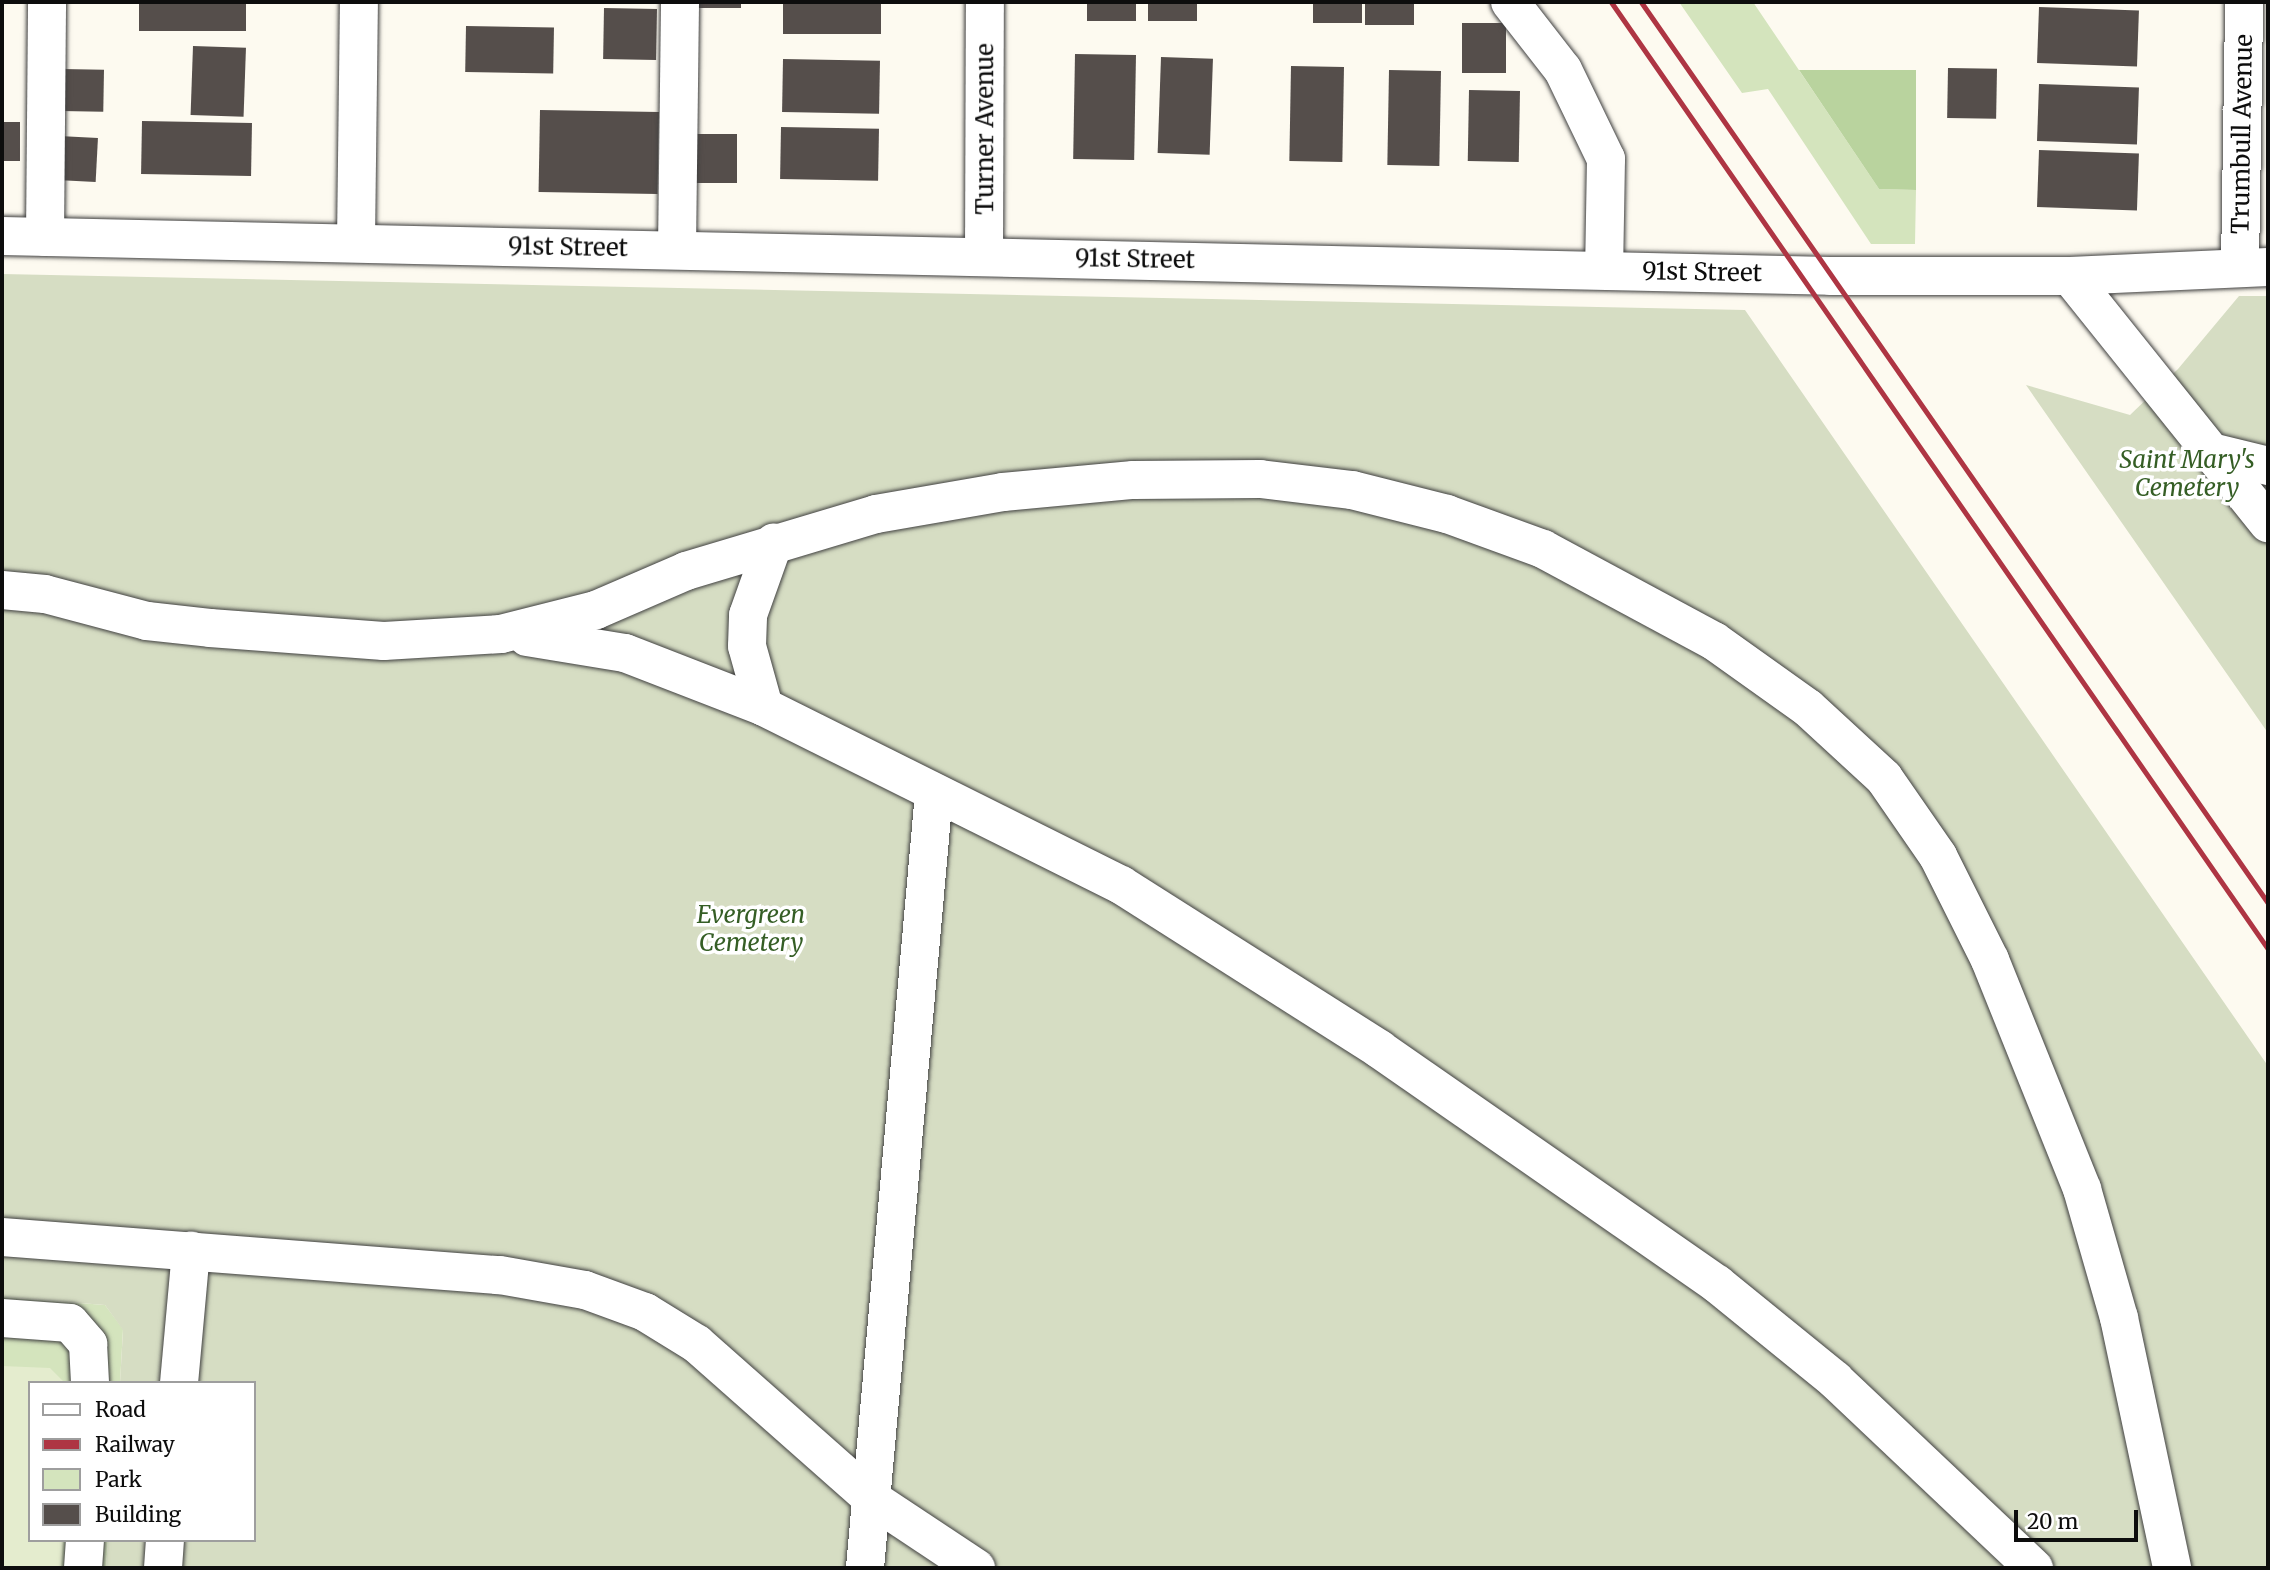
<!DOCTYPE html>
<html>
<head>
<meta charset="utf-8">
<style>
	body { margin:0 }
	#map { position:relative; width:2270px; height:1570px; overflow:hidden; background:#fdfaf0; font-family:Merriweather,serif }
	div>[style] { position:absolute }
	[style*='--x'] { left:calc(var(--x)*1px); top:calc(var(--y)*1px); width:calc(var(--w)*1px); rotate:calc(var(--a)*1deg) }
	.green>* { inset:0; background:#d4e4bd }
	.forest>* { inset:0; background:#b9d39e }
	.cemetery>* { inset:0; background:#d6ddc3 }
	.pitch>* { inset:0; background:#e4ecce }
	.building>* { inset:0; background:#554e4b; transform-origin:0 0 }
	.roads { filter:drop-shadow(0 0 2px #404040) drop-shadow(0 0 2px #404040) }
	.minor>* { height:38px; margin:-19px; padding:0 19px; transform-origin:19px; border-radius:19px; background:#fff }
	.rail>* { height:5px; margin:-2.5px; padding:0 2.5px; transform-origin:2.5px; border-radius:2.5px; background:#ae3543 }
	span { translate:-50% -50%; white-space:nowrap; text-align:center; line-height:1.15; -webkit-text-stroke:7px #fff; paint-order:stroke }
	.street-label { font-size:24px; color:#0d0d0d }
	.park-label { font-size:24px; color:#355e25; font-style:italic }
	.frame { position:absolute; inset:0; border:4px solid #0d0d0d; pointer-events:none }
	.legend { position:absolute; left:28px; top:1381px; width:228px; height:161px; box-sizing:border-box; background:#fff; border:2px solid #9e9e9e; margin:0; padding:9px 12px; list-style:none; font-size:21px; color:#0d0d0d }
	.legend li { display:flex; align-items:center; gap:14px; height:35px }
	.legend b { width:35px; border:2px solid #9e9e9e }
	.scale { position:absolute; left:2014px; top:1510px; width:124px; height:32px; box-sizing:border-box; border:4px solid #0d0d0d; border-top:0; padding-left:9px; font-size:21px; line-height:24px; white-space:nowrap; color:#0d0d0d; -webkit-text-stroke:5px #fff; paint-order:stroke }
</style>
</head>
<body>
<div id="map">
	<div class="green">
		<div style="clip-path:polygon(1679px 2px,1753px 2px,1879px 189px,1916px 190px,1915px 244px,1871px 244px,1768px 89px,1742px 93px)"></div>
		<div style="clip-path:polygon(2px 1297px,105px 1305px,123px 1329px,120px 1383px,30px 1383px,30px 1540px,108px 1540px,106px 1568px,2px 1568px)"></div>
	</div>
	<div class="forest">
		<div style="clip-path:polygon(1799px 70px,1916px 70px,1916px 190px,1879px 189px)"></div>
	</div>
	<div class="cemetery">
		<div style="clip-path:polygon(2px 274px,1745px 310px,2268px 1066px,2268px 1568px,106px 1568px,108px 1540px,254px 1540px,254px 1383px,120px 1383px,123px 1330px,105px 1305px,2px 1297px)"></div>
		<div style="clip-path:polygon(2239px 296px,2268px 296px,2268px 733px,2026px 385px,2130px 415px,2178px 369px)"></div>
	</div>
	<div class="pitch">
		<div style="clip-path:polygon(2px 1366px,50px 1368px,65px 1383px,30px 1383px,30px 1540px,63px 1540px,61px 1568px,2px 1568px)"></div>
	</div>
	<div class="building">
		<div style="left:139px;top:2px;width:107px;height:29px"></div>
		<div style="left:694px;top:2px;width:47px;height:6px"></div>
		<div style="left:783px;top:2px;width:98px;height:32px"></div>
		<div style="left:1087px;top:2px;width:49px;height:19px"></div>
		<div style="left:1148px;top:2px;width:49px;height:19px"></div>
		<div style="left:1313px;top:2px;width:49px;height:21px"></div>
		<div style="left:1365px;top:2px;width:49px;height:23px"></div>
		<div style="left:2039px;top:7px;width:100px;height:56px;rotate:2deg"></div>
		<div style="left:604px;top:8px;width:53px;height:51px;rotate:1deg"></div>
		<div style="left:1462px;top:23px;width:44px;height:50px"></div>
		<div style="left:466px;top:26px;width:88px;height:46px;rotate:1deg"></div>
		<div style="left:193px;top:46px;width:53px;height:69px;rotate:2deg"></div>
		<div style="left:1075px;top:54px;width:61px;height:105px;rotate:1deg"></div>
		<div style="left:1161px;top:57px;width:52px;height:96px;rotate:2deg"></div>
		<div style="left:783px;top:59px;width:97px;height:53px;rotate:1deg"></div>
		<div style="left:1291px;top:66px;width:53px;height:95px;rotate:1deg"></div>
		<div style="left:1948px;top:68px;width:49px;height:50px;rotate:1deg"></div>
		<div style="left:62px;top:69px;width:42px;height:42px;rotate:1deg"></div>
		<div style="left:1389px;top:70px;width:52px;height:95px;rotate:1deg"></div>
		<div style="left:2039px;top:84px;width:100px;height:57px;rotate:2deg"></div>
		<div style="left:1469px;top:90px;width:51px;height:71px;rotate:1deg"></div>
		<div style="left:540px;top:110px;width:119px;height:82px;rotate:1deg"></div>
		<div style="left:142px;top:121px;width:110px;height:53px;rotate:1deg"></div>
		<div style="left:2px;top:122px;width:18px;height:39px"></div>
		<div style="left:781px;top:127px;width:98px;height:52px;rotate:1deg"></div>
		<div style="left:696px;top:134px;width:41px;height:49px"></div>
		<div style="left:59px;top:136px;width:39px;height:44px;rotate:3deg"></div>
		<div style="left:2039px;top:150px;width:100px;height:57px;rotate:2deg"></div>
	</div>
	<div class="roads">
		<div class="minor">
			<div style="--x:1510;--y:2;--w:86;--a:52.1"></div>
			<div style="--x:1563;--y:70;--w:99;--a:64.2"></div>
			<div style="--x:1606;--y:159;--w:111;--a:91"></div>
			<div style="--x:2;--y:236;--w:1828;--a:1.25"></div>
			<div style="--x:1830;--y:276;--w:240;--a:0"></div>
			<div style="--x:2070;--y:276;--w:198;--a:-2.6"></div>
			<div style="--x:45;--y:237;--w:235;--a:-89.5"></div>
			<div style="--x:356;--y:242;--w:240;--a:-89.3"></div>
			<div style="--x:677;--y:249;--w:247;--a:-89.3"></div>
			<div style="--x:984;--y:255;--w:253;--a:-89.8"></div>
			<div style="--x:2240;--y:266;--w:264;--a:-89.1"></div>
			<div style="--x:2070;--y:276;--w:317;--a:51.3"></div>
			<div style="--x:2211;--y:452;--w:59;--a:13.8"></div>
			<div style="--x:2;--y:590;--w:43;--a:5.3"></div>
			<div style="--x:45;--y:594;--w:106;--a:14.8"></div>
			<div style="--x:147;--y:621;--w:63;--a:6.3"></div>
			<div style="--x:210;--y:628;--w:174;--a:4.3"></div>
			<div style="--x:384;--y:641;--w:117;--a:-3.4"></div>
			<div style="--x:501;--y:634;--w:98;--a:-14.2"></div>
			<div style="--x:596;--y:610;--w:98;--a:-23.4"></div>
			<div style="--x:686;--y:571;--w:198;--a:-16.7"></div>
			<div style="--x:876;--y:514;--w:129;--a:-9.8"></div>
			<div style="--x:1003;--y:492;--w:131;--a:-5.3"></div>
			<div style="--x:1133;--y:480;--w:127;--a:-0.5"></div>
			<div style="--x:1260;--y:479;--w:93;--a:6.8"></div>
			<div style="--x:1352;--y:490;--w:98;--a:14.2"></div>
			<div style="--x:1447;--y:514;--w:102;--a:20"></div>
			<div style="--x:1543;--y:549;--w:194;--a:28.3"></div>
			<div style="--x:1714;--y:641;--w:115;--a:35.5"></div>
			<div style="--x:1808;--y:708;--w:103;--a:42.6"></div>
			<div style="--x:1884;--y:778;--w:95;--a:55.3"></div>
			<div style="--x:1938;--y:856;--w:116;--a:63.4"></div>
			<div style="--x:1990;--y:960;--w:247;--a:68.1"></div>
			<div style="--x:2082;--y:1189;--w:134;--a:74"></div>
			<div style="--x:2119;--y:1318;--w:256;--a:78"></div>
			<div style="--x:527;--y:637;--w:99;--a:9.3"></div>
			<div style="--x:625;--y:653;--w:149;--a:21.2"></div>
			<div style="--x:764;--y:707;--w:399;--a:26.5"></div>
			<div style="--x:1121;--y:885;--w:306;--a:32.4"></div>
			<div style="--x:1379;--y:1049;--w:412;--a:34.8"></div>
			<div style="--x:1717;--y:1284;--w:152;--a:39.1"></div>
			<div style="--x:1835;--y:1380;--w:274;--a:43.4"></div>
			<div style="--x:764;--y:707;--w:63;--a:-105.6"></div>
			<div style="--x:747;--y:646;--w:31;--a:-88"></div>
			<div style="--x:748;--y:615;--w:77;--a:-70.4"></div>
			<div style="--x:2;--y:1237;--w:499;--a:4.4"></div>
			<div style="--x:500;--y:1275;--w:86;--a:10"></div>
			<div style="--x:585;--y:1290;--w:64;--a:20.1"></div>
			<div style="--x:645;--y:1312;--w:61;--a:31.6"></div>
			<div style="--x:697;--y:1344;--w:234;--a:41.5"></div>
			<div style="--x:872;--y:1499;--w:125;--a:33.6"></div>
			<div style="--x:2;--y:1318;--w:68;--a:4.2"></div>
			<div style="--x:70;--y:1323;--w:28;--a:49"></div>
			<div style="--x:88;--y:1344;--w:39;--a:87"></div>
			<div style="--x:179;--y:1383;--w:133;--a:-84.8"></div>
			<div style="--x:83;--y:1568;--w:28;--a:-86"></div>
			<div style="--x:163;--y:1568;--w:28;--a:-86"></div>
			<div style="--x:865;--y:1568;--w:778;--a:-84.91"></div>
		</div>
	</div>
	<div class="rail">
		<div style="--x:1611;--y:2;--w:1153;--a:55.25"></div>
		<div style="--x:1641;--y:2;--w:1098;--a:55.17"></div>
	</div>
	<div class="street-label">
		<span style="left:985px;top:129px;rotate:-90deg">Turner Avenue</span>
		<span style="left:2242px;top:134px;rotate:-89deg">Trumbull Avenue</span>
		<span style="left:568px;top:247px;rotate:1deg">91st Street</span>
		<span style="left:1135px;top:259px;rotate:1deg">91st Street</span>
		<span style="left:1702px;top:272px;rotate:1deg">91st Street</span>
	</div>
	<div class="park-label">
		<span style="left:2187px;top:474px">Saint Mary's<br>Cemetery</span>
		<span style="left:751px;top:929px">Evergreen<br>Cemetery</span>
	</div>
	<div class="frame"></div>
	<ul class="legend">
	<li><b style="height:9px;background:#fff"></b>Road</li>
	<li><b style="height:9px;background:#ae3543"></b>Railway</li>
	<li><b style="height:19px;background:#d4e4bd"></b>Park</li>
	<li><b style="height:19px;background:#554e4b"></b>Building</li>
	</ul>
	<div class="scale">20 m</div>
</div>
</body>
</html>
